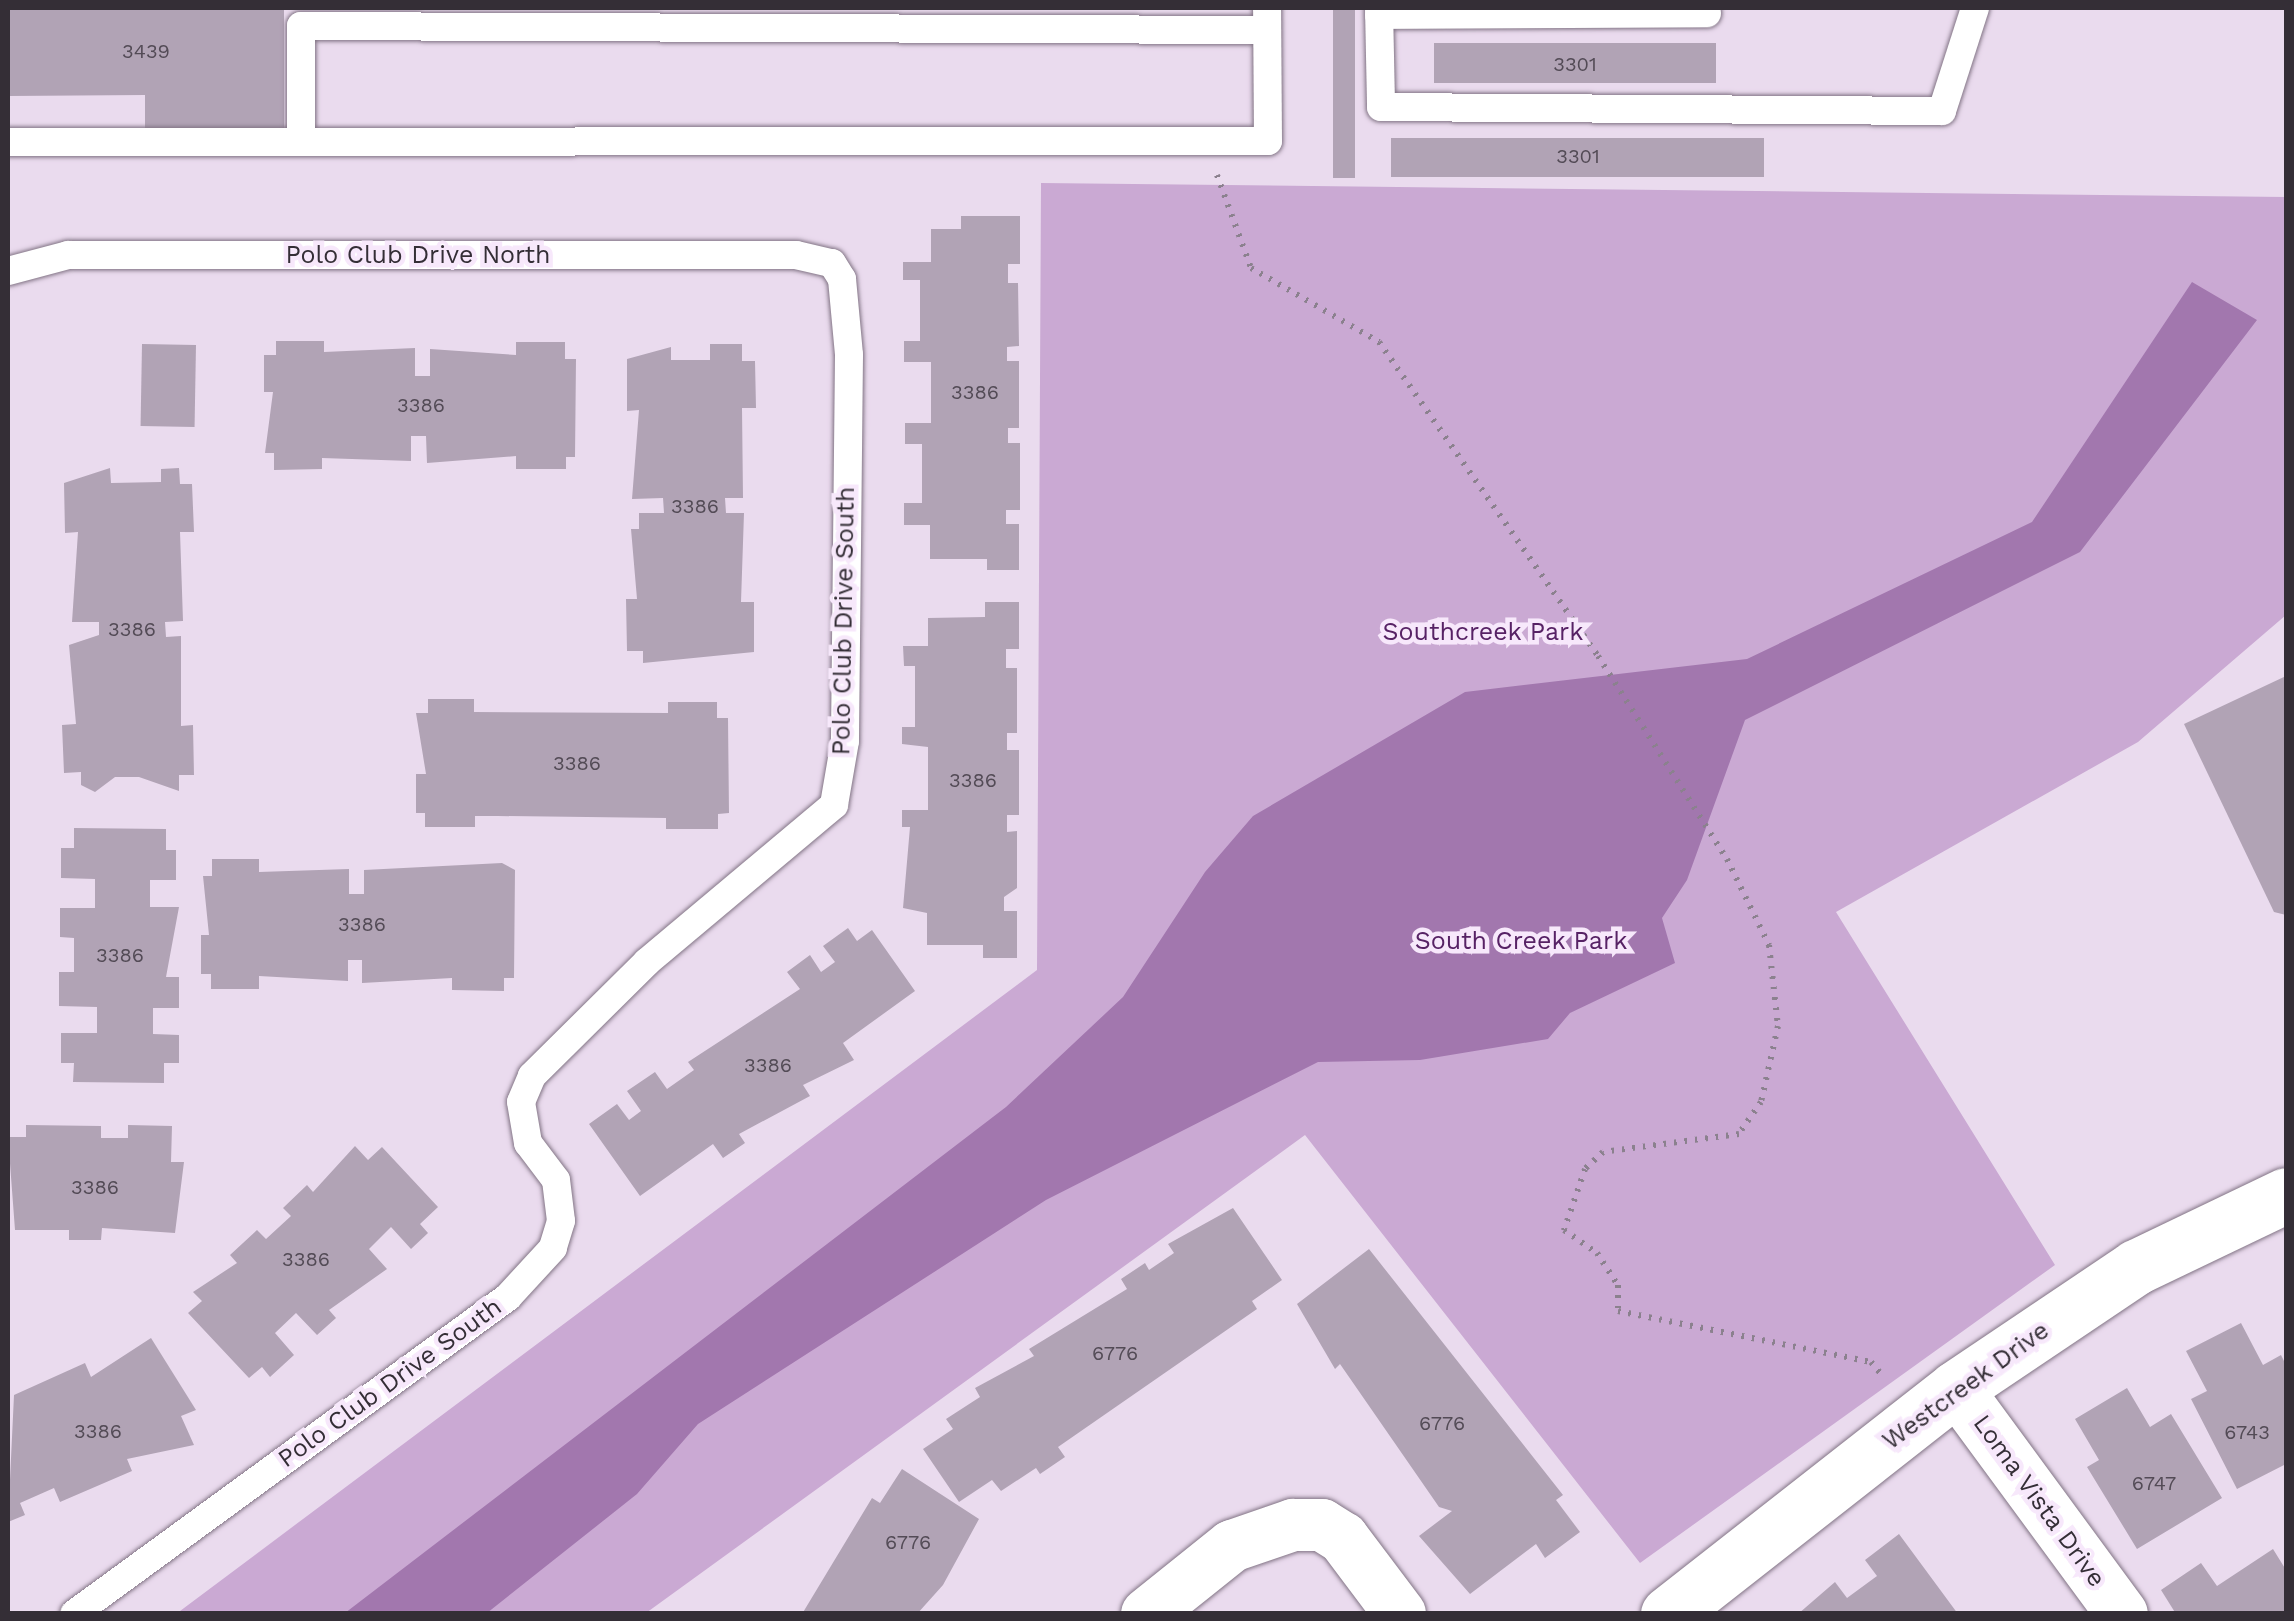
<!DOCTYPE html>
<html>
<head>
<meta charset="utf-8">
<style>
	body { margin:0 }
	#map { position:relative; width:2294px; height:1621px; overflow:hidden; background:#eadbee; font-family:"Work Sans",sans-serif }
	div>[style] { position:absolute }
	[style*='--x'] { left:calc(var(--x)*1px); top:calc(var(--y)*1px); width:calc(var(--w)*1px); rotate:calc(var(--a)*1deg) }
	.green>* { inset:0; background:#caa9d3 }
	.water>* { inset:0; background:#a277ae }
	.building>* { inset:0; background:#b1a3b5; transform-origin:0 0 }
	.path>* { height:6px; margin-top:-3px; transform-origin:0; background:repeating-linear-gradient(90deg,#8b818e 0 2.5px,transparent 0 10.5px) }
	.roads { filter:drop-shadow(0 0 2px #827485) drop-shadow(0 0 2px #827485) }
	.lane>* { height:28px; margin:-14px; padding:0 14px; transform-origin:14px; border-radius:14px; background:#fff }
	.street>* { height:52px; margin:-26px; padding:0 26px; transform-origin:26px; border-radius:26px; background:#fff }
	.secondary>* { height:55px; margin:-27.5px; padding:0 27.5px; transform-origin:27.5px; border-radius:27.5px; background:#fff }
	span { translate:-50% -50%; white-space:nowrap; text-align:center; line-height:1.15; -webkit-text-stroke:9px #f7e8fb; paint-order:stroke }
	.number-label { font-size:20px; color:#534b56 }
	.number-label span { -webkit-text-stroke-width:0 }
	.street-label { font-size:25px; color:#342e36 }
	.park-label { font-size:25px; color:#572265 }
	.frame { position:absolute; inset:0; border:10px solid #342e36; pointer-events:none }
</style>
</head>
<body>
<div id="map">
	<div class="green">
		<div style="clip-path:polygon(1041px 183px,2286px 197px,2286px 615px,2138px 742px,1836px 912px,2055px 1265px,1640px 1563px,1305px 1135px,646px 1613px,176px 1614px,1037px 970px)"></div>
	</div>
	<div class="water">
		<div style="clip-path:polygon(2192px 282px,2257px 320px,2080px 552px,1745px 720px,1687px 880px,1662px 918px,1675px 963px,1570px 1013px,1548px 1039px,1420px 1060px,1318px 1062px,1046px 1200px,698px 1424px,637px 1494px,487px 1613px,345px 1613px,1006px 1107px,1123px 997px,1205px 872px,1253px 816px,1465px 692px,1747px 659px,2032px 522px)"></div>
	</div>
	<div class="building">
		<div style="clip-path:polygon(8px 8px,284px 8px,284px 133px,145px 134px,145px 95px,8px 96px)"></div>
		<div style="left:1333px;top:8px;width:22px;height:170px"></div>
		<div style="left:1434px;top:43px;width:282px;height:40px"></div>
		<div style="left:1391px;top:138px;width:373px;height:39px"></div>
		<div style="clip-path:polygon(961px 216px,1020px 216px,1020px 264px,1008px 264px,1008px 283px,1018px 283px,1019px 346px,1007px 347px,1007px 361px,1019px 361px,1019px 428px,1008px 428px,1008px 443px,1020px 443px,1020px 510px,1006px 510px,1006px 524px,1019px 524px,1019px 570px,987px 570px,987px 559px,930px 559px,930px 525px,904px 525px,904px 503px,922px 503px,922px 444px,905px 444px,905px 423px,931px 423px,931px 362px,904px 362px,904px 341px,920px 341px,920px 280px,903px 280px,903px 262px,931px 262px,931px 229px,961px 229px)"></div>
		<div style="clip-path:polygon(276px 341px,324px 341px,324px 352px,415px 348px,415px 376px,430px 376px,430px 349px,516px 355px,516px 342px,565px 342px,565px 359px,576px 359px,575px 457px,566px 457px,566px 469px,516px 469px,516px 456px,427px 463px,426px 436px,411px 436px,411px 461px,322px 458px,322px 469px,274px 470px,274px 453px,265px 453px,273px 392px,264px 392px,264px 355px,276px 355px)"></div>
		<div style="left:142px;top:344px;width:54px;height:82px;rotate:1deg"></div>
		<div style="clip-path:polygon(710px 344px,742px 344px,742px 361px,755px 361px,756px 408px,742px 408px,743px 498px,725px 498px,726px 513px,744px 513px,741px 602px,754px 602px,754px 652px,643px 663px,643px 651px,627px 651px,626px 599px,637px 599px,631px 529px,639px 529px,639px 513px,664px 513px,663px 498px,632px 499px,639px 410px,627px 411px,627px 359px,671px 347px,671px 360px,710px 360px)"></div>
		<div style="clip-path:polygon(110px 468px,111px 483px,161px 482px,161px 469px,179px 468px,180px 484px,192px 484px,194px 532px,180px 532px,183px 621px,165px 622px,166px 637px,181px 636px,181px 726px,193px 725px,194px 775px,179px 775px,179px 791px,139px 777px,115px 777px,95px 792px,81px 785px,81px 772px,64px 773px,62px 725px,76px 724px,69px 645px,99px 635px,99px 622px,72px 622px,78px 532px,65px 533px,64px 483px)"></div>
		<div style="clip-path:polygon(985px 602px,1019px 602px,1019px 649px,1006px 649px,1006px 668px,1017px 668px,1017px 733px,1007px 733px,1007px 750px,1019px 750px,1019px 815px,1007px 815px,1007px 832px,1017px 831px,1017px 888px,1004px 897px,1004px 911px,1017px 911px,1017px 958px,983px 958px,983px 945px,927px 945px,927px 913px,903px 908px,910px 827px,902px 827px,902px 810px,928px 810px,928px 747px,902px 744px,902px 727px,915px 727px,915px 666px,904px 666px,903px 646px,928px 646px,928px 618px,985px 617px)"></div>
		<div style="clip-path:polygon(2286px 676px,2286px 915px,2274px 912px,2184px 724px)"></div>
		<div style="clip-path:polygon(428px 699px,474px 699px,474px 712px,668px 713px,668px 702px,717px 702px,717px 718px,728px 718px,729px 813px,718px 814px,718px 829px,666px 829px,666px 818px,498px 816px,475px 816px,475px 827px,425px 827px,425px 813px,416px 813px,416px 774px,426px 774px,416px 713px,428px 713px)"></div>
		<div style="clip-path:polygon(74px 828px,166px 829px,166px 850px,176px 850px,176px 880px,150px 880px,150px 907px,179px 907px,166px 977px,179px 977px,179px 1008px,153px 1008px,153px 1034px,179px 1035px,179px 1063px,164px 1063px,164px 1083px,73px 1082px,74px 1063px,61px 1063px,61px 1033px,97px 1033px,97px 1007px,59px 1006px,59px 972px,74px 972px,74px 938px,60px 937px,60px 908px,95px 908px,95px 879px,61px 878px,61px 848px,74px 848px)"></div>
		<div style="clip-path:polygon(212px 859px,259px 859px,259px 872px,349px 869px,349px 894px,364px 894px,364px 870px,502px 863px,515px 870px,514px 978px,504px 978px,504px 991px,452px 990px,452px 978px,362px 983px,362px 960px,348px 960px,348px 981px,259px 976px,259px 989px,211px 989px,211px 974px,201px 974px,201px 935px,209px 935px,203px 876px,212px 876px)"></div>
		<div style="clip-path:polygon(848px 928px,857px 941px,872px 930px,915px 991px,843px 1043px,854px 1060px,803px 1085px,810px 1096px,739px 1134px,745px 1143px,723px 1158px,713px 1144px,640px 1196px,589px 1124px,617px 1104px,629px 1120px,641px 1111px,627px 1091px,655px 1072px,667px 1089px,694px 1070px,688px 1062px,800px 989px,787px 972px,810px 955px,821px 972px,835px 962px,823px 946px)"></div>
		<div style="clip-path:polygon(26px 1125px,101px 1126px,101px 1138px,128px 1138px,128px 1125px,172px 1126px,171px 1162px,184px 1162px,175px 1233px,102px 1228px,101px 1240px,69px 1240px,69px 1230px,15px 1230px,8px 1137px,26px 1137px)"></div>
		<div style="clip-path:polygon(355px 1146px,368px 1160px,382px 1147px,438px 1207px,420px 1224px,428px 1233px,411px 1249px,391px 1227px,369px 1249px,387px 1269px,329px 1310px,336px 1318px,317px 1335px,296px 1313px,275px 1333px,294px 1355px,270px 1377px,262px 1367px,249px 1378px,188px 1313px,202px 1301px,193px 1292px,237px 1263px,230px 1255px,257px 1230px,266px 1239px,291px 1216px,283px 1208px,307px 1185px,313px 1192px)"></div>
		<div style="clip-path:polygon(1233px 1208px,1282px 1280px,1252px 1301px,1257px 1309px,1058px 1447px,1065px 1457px,1040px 1474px,1036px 1468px,1001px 1491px,992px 1480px,959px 1502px,923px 1449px,953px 1429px,946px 1419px,980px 1397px,975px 1388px,1034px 1356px,1029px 1349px,1127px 1289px,1121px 1279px,1145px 1263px,1149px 1270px,1174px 1253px,1168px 1244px)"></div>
		<div style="clip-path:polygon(1369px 1249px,1563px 1495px,1556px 1500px,1580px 1532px,1545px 1558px,1536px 1544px,1470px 1594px,1419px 1536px,1452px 1511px,1439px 1507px,1340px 1364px,1335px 1369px,1297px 1304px)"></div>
		<div style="clip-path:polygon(2241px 1323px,2263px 1365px,2281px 1355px,2286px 1365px,2286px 1464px,2237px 1489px,2191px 1399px,2207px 1391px,2186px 1351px)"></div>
		<div style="clip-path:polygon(151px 1338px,196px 1410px,181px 1416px,194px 1445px,127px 1459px,132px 1471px,60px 1502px,54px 1488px,20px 1503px,25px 1515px,8px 1522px,14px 1395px,85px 1363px,91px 1377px)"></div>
		<div style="clip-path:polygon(2127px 1388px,2150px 1427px,2171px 1414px,2222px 1498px,2137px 1549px,2087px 1467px,2099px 1460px,2075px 1419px)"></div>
		<div style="clip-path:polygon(902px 1469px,979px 1519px,943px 1585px,917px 1614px,802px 1614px,872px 1498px,880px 1503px)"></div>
		<div style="clip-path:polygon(1899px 1534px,1958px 1614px,1798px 1614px,1835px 1582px,1847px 1598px,1877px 1576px,1865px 1560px)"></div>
		<div style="clip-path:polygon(2273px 1549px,2286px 1570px,2286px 1614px,2176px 1614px,2161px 1590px,2201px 1563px,2217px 1586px)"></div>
	</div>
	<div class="path">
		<div style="--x:1217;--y:175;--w:99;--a:69.9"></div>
		<div style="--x:1251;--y:268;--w:148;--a:30"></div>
		<div style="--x:1379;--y:342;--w:383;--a:55.1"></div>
		<div style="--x:1598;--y:656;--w:241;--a:57.6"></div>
		<div style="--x:1727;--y:859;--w:96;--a:64"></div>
		<div style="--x:1769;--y:945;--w:81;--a:83.7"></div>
		<div style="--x:1778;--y:1026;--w:78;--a:102.6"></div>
		<div style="--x:1761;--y:1102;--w:39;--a:125"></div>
		<div style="--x:1739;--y:1134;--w:137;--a:172.5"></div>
		<div style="--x:1603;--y:1152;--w:25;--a:137"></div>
		<div style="--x:1585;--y:1169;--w:65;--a:109"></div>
		<div style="--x:1564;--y:1230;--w:40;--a:34.9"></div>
		<div style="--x:1597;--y:1253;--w:38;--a:57"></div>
		<div style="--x:1618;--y:1285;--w:26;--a:90"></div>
		<div style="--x:1618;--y:1311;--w:258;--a:11.4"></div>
		<div style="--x:1871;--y:1362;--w:16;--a:50"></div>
	</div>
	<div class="roads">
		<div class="lane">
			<div style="--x:1379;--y:8;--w:99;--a:88.8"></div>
			<div style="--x:1381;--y:107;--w:561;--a:0.41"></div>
			<div style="--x:1942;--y:111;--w:108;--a:-72.2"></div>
			<div style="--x:1379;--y:15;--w:328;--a:-0.3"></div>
			<div style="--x:8;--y:142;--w:1260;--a:-0.05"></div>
			<div style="--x:1268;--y:141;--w:133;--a:-90.4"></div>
			<div style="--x:301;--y:142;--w:116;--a:-90"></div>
			<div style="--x:301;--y:26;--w:966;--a:0.24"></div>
			<div style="--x:8;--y:271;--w:62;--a:-14.9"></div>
			<div style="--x:68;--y:255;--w:728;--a:0"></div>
			<div style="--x:796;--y:255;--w:37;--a:13"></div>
			<div style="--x:832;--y:263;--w:19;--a:58"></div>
			<div style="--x:842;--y:279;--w:76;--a:84.7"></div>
			<div style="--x:849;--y:355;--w:386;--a:90.6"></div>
			<div style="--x:845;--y:741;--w:65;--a:99.8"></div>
			<div style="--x:834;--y:805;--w:244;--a:140"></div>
			<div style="--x:647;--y:962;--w:162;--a:135.3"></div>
			<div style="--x:532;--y:1076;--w:28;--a:113"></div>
			<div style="--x:521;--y:1102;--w:42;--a:80.3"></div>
			<div style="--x:528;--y:1143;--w:46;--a:52.9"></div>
			<div style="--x:556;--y:1180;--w:41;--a:83"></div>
			<div style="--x:561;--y:1221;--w:28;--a:107"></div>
			<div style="--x:553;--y:1248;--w:67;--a:132.6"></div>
			<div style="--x:508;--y:1297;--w:537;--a:143.86"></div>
		</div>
		<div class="street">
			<div style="--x:1956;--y:1388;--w:280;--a:53.7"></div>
			<div style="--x:1147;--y:1614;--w:109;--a:-38.7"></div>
			<div style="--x:1232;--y:1546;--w:65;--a:-19"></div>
			<div style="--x:1293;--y:1525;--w:29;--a:0"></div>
			<div style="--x:1322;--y:1525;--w:25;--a:32"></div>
			<div style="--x:1343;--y:1538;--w:95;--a:53.1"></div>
		</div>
		<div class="secondary">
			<div style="--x:1668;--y:1614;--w:366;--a:-38.1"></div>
			<div style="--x:1956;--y:1388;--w:217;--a:-33.9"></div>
			<div style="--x:2136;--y:1267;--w:166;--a:-25.6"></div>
		</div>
	</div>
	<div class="number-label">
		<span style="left:146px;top:51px">3439</span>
		<span style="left:1575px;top:64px">3301</span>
		<span style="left:1578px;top:156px">3301</span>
		<span style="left:975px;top:392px">3386</span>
		<span style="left:421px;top:405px">3386</span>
		<span style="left:695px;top:506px">3386</span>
		<span style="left:132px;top:629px">3386</span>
		<span style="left:577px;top:763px">3386</span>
		<span style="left:973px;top:780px">3386</span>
		<span style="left:362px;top:924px">3386</span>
		<span style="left:120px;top:955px">3386</span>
		<span style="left:768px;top:1065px">3386</span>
		<span style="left:95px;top:1187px">3386</span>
		<span style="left:306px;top:1259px">3386</span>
		<span style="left:1115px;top:1353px">6776</span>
		<span style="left:1442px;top:1423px">6776</span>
		<span style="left:98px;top:1431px">3386</span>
		<span style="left:2247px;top:1432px">6743</span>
		<span style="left:2154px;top:1483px">6747</span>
		<span style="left:908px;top:1542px">6776</span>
	</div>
	<div class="street-label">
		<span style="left:418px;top:255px">Polo Club Drive North</span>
		<span style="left:844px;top:621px;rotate:-89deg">Polo Club Drive South</span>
		<span style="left:390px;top:1383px;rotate:-36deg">Polo Club Drive South</span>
		<span style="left:1966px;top:1386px;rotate:-36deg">Westcreek Drive</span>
		<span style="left:2039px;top:1501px;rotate:54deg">Loma Vista Drive</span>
	</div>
	<div class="park-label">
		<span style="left:1483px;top:632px">Southcreek Park</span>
		<span style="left:1521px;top:941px">South Creek Park</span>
	</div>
	<div class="frame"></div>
</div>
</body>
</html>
